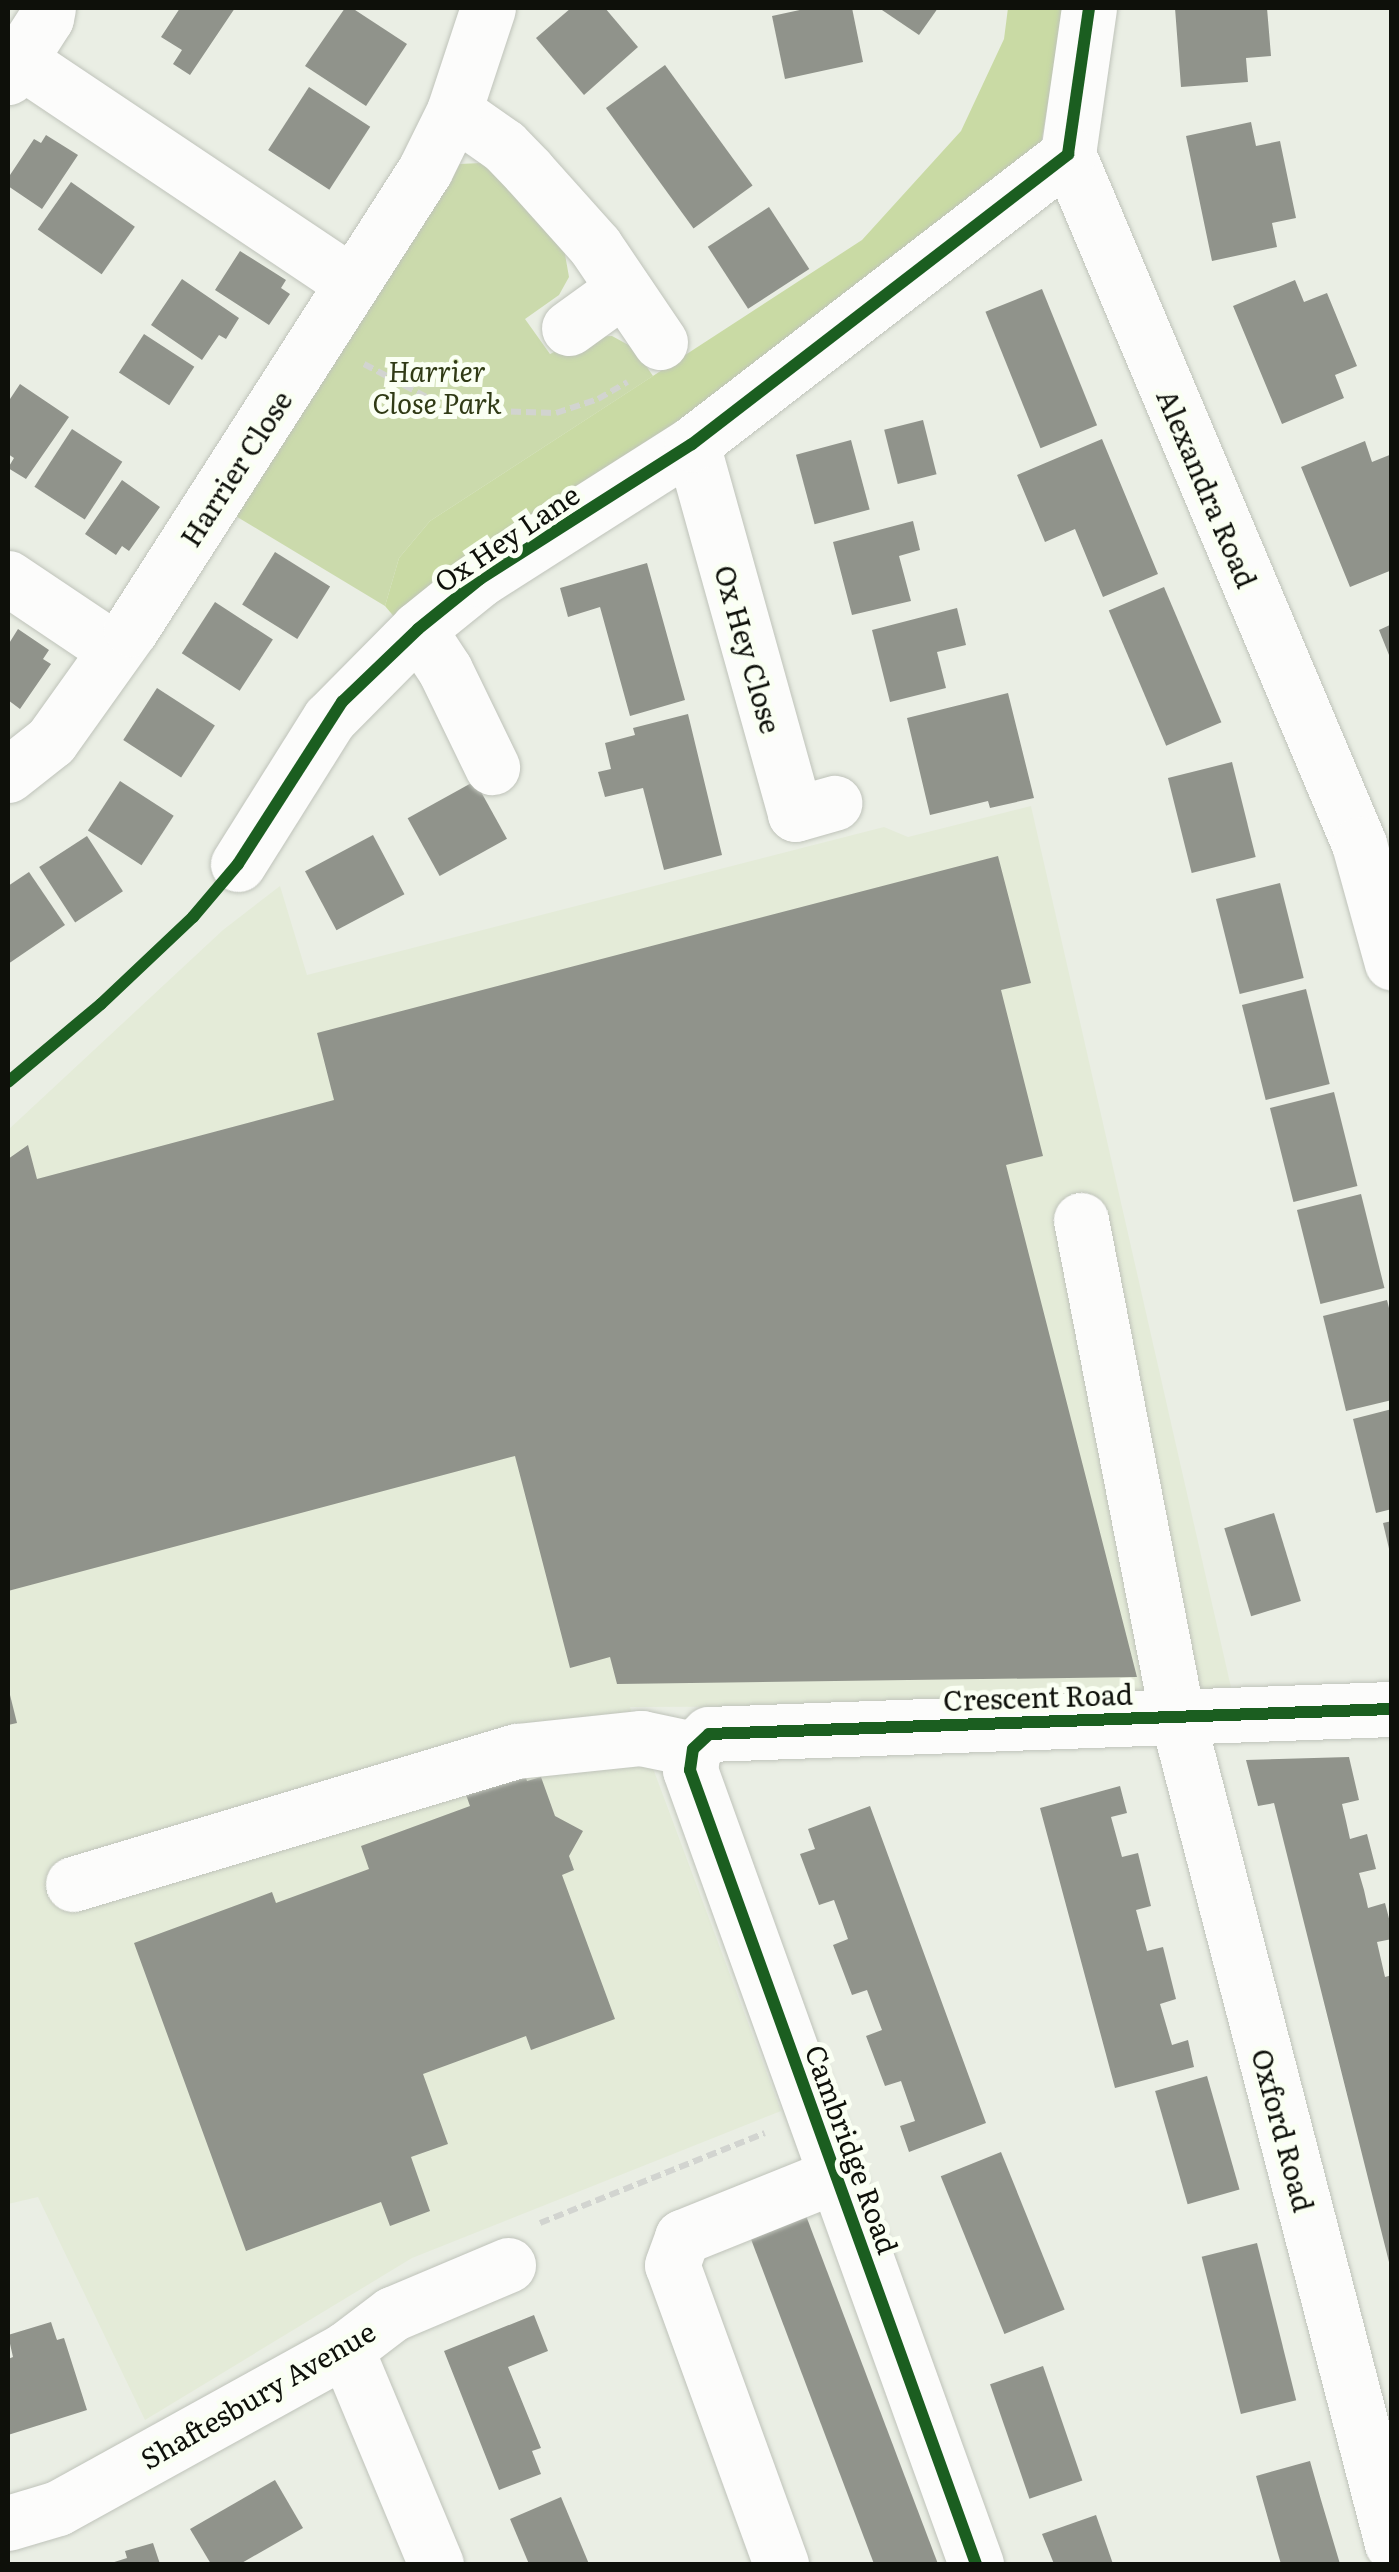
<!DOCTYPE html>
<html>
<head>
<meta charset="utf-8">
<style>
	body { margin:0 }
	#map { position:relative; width:1399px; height:2572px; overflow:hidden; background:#eaeee4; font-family:Literata,serif }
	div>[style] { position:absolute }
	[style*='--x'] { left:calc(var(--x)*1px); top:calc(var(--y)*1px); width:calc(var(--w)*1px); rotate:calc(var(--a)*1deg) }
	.built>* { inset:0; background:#e4ebd8 }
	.green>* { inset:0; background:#cbdaac }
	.forest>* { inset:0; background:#c9daa4 }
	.building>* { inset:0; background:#90938b; transform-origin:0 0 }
	.path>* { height:6px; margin-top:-3px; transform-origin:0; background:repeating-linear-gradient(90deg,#d2d4d0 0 10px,transparent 0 15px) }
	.roads { filter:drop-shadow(0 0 2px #bfc3ba) drop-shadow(0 0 2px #bfc3ba) }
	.minor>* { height:55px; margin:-27.5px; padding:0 27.5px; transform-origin:27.5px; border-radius:27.5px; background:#fcfcfb }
	.cycleway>* { height:12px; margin:-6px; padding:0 6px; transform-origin:6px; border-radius:6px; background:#1b5e20 }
	span { translate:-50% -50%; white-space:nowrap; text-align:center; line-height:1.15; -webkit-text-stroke:10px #fafff3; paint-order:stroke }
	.park-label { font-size:28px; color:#303a15; font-style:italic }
	.street-label { font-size:28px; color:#0e100a }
	.frame { position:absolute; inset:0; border:10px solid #0e100a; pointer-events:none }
</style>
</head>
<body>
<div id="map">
	<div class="built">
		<div style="clip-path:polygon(1031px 806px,1235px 1705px,630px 1707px,781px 2111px,412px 2258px,145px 2420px,38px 2197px,8px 2204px,8px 1130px,223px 930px,280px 886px,307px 975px,884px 827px,908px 837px)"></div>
	</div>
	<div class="green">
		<div style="clip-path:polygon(481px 163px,499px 167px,563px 243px,569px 277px,559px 295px,525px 319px,550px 354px,585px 337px,612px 336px,634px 348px,653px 376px,430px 521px,399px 558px,385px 606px,224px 509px,440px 181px,460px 164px)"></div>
	</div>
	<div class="forest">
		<div style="clip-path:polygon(1008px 8px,1064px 8px,1041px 144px,1018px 173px,402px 626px,385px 606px,399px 558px,430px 521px,862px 240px,961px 131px,1004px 39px)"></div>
	</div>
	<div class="building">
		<div style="clip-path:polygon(180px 8px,235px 8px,190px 75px,173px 64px,182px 50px,161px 37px)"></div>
		<div style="clip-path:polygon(345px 8px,352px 8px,407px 44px,366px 106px,305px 66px)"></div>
		<div style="clip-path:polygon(571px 8px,605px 8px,638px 47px,584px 95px,536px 38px)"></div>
		<div style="clip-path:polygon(809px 8px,852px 8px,863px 62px,785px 79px,772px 16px)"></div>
		<div style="clip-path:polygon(879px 8px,938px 8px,919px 35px)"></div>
		<div style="clip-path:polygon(1175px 8px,1267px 8px,1271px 56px,1246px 58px,1248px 82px,1181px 87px)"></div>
		<div style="left:665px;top:65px;width:149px;height:73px;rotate:54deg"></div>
		<div style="left:309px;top:87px;width:73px;height:75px;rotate:33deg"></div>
		<div style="clip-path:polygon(1251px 122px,1256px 146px,1280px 141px,1296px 218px,1272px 223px,1277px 247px,1212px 261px,1186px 136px)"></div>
		<div style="clip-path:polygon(46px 135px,78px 155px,42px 209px,8px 186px,8px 178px,34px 139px,41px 143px)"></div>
		<div style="left:71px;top:182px;width:78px;height:58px;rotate:35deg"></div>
		<div style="left:769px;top:207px;width:74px;height:73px;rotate:57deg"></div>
		<div style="clip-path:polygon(240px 251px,286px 280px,281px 288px,290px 294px,269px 325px,215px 290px)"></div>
		<div style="clip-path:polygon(182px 279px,239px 318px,226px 339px,219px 335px,202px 360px,151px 325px)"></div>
		<div style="clip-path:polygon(1295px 280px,1304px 302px,1327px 293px,1357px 366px,1335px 375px,1344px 398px,1282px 424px,1233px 306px)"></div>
		<div style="left:1042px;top:289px;width:147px;height:61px;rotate:68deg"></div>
		<div style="left:144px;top:334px;width:60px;height:46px;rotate:33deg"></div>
		<div style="clip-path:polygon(20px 384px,69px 417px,26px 479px,8px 468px,14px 458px,8px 454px,8px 402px)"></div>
		<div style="left:923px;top:420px;width:56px;height:40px;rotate:76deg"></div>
		<div style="left:72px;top:429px;width:60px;height:69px;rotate:33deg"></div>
		<div style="clip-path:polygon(1102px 439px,1158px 574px,1103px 597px,1075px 529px,1045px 542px,1017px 475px)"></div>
		<div style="left:851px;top:440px;width:72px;height:57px;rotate:75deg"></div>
		<div style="clip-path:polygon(1365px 441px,1372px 462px,1392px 454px,1392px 570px,1350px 587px,1301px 467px)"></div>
		<div style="clip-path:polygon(122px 480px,160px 507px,129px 551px,122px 546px,116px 555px,85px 534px)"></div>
		<div style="clip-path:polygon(913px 521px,920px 550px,899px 556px,911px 601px,852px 615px,833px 542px)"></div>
		<div style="left:275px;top:552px;width:65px;height:62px;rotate:32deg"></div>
		<div style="clip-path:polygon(647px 563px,685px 700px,630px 716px,600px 607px,568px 617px,560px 588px)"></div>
		<div style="left:1164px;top:587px;width:147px;height:60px;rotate:67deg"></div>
		<div style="left:215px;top:602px;width:69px;height:61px;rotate:33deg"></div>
		<div style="clip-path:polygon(957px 608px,966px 645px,937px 652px,946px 688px,890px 702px,872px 630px)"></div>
		<div style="clip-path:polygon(1392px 624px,1392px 660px,1391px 660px,1379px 630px)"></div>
		<div style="clip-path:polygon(18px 629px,49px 650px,43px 659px,51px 664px,20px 709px,8px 700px,8px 645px)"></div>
		<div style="left:157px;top:688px;width:69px;height:62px;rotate:33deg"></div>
		<div style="clip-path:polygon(1008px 693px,1034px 798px,990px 808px,988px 801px,930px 815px,907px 718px)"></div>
		<div style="clip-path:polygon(688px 714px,722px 855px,664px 870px,643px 788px,605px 797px,598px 772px,611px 769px,605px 743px,635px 735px,633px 728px)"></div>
		<div style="left:1232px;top:762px;width:98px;height:66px;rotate:76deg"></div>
		<div style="left:120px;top:781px;width:64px;height:59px;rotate:33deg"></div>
		<div style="left:475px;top:781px;width:66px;height:77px;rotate:61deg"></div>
		<div style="left:373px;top:835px;width:67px;height:77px;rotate:62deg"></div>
		<div style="left:87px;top:836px;width:66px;height:57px;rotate:57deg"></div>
		<div style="clip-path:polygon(998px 856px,1031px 983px,1001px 990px,1043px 1156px,1006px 1165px,1137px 1677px,617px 1684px,610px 1657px,570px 1668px,515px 1456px,8px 1591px,8px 1159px,28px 1145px,37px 1179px,334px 1100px,317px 1033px)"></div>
		<div style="clip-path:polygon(29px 872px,65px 925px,8px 964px,8px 886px)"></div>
		<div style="left:1280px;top:883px;width:98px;height:66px;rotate:76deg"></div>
		<div style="left:1306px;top:989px;width:98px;height:66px;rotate:76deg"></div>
		<div style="left:1334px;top:1092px;width:97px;height:66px;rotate:76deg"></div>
		<div style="left:1361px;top:1194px;width:97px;height:66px;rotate:76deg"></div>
		<div style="clip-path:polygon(1387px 1300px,1392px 1320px,1392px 1400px,1346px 1411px,1323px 1316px)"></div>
		<div style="clip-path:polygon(1392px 1409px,1392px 1509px,1376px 1513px,1353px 1419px)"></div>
		<div style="left:1274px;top:1513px;width:92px;height:52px;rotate:73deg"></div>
		<div style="clip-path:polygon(1392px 1521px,1392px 1553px,1390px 1553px,1383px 1523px)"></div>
		<div style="clip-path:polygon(9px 1691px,17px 1723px,8px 1725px,8px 1692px)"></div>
		<div style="clip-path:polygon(1349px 1757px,1359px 1800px,1342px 1804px,1346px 1821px,1350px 1839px,1367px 1834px,1376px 1869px,1359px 1873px,1364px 1890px,1368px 1908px,1385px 1903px,1392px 1930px,1392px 1939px,1377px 1942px,1385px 1977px,1392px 1975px,1390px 2266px,1274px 1803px,1258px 1806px,1246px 1760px)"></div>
		<div style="clip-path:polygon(524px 1771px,527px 1781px,541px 1777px,555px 1816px,583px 1831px,569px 1856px,574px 1870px,562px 1875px,615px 2019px,531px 2050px,526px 2036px,423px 2074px,448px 2144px,411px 2157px,430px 2211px,390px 2226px,381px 2202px,246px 2251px,134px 1943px,272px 1892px,276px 1903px,369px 1869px,361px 1846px,470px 1806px,465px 1792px)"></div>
		<div style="clip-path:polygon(1120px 1786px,1127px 1813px,1111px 1817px,1122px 1857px,1138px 1853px,1151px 1906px,1136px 1910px,1147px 1951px,1163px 1947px,1176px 1999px,1160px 2004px,1172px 2045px,1188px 2040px,1194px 2067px,1115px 2088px,1040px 1808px)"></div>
		<div style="clip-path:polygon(870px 1806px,986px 2123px,909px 2152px,900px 2126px,915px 2121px,901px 2081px,885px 2086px,866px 2036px,882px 2030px,874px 2009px,867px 1990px,852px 1995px,833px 1945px,848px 1939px,841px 1919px,834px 1900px,819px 1905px,800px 1854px,815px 1849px,808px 1829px)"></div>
		<div style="left:1207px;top:2076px;width:118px;height:54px;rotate:74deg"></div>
		<div style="left:1001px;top:2152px;width:170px;height:65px;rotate:68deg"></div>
		<div style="clip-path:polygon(805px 2213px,877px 2403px,938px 2564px,874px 2564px,749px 2234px)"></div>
		<div style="left:1257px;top:2243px;width:162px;height:57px;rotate:76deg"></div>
		<div style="clip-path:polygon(534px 2315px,548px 2351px,508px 2367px,541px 2448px,532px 2451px,541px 2474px,499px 2490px,444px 2351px)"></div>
		<div style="clip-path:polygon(51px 2322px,57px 2340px,64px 2338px,87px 2410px,8px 2435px,8px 2359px,13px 2357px,8px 2335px)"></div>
		<div style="left:1043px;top:2366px;width:121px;height:56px;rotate:71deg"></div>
		<div style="clip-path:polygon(1310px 2461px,1321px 2500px,1340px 2564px,1281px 2564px,1278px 2554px,1256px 2476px)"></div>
		<div style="clip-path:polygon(275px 2480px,303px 2528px,240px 2564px,211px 2564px,190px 2529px)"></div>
		<div style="clip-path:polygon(561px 2497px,589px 2564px,529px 2564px,510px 2519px)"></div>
		<div style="clip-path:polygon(1096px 2515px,1113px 2564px,1054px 2564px,1042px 2534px)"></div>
		<div style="clip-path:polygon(153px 2543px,160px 2564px,108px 2564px,127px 2558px,125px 2551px)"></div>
	</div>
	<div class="path">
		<div style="--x:364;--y:364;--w:98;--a:27.9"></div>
		<div style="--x:451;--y:410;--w:105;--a:1.6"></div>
		<div style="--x:556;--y:413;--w:44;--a:-18.4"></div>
		<div style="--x:598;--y:399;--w:34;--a:-30"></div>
		<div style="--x:540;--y:2223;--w:242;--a:-21.8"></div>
	</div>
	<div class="roads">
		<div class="minor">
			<div style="--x:1089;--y:8;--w:148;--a:98.2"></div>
			<div style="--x:1068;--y:154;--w:749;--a:67.13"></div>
			<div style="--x:1359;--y:844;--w:123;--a:74.5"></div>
			<div style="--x:19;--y:60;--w:401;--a:33.8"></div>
			<div style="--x:8;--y:77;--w:70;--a:-57.2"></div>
			<div style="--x:46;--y:18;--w:10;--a:-79"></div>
			<div style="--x:454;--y:111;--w:61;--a:35"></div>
			<div style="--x:504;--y:146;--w:35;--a:46"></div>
			<div style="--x:528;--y:171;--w:101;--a:48.2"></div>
			<div style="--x:595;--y:246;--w:116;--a:55.9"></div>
			<div style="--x:569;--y:328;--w:67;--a:-35.8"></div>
			<div style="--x:692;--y:444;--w:384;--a:74.4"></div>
			<div style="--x:795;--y:814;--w:41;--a:-15.8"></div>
			<div style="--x:8;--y:578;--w:129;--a:33.9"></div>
			<div style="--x:418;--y:629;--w:49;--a:56.6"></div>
			<div style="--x:445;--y:670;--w:108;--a:64.1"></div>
			<div style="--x:8;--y:775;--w:55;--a:-38.3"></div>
			<div style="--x:51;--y:741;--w:138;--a:-54.5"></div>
			<div style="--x:131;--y:629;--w:545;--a:-57.36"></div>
			<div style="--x:425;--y:170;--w:66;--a:-63.8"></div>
			<div style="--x:454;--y:111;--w:108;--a:-71.7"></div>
			<div style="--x:238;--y:864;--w:171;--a:-57.9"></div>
			<div style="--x:329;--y:719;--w:127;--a:-45.3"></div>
			<div style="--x:418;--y:629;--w:80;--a:-38.9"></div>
			<div style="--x:480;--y:579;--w:251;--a:-32.5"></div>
			<div style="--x:692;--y:444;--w:475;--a:-37.6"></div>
			<div style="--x:1081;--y:1220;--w:505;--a:79.05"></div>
			<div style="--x:1177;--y:1716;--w:855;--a:75.44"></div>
			<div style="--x:693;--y:1749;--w:21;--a:98"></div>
			<div style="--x:690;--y:1770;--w:844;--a:70.19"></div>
			<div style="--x:693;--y:1749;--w:22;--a:-43"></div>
			<div style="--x:709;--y:1734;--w:683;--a:-2.1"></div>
			<div style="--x:73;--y:1884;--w:463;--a:-16.7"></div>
			<div style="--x:517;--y:1751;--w:125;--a:-6"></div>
			<div style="--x:641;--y:1738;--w:53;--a:11.9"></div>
			<div style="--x:346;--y:2349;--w:233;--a:67.3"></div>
			<div style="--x:8;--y:2523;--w:52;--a:-16.7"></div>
			<div style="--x:58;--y:2508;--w:329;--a:-28.9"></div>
			<div style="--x:346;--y:2349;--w:58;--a:-37.3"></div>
			<div style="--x:392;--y:2314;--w:126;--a:-22.9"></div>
			<div style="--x:781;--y:2564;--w:318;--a:-110"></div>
			<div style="--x:672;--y:2265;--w:30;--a:-70"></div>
			<div style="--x:682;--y:2237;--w:166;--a:-21.9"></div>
		</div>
	</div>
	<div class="cycleway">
		<div style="--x:8;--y:1082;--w:121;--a:-40"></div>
		<div style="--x:101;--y:1004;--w:127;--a:-43.4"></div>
		<div style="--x:193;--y:917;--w:70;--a:-49.7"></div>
		<div style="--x:238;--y:864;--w:193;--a:-57.3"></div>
		<div style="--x:342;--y:702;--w:105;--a:-43.8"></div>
		<div style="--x:418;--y:629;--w:80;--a:-38.9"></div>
		<div style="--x:480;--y:579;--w:251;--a:-32.5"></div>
		<div style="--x:692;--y:444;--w:475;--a:-37.6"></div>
		<div style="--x:1068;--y:154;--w:148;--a:-81.8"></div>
		<div style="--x:976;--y:2564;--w:844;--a:-109.81"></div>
		<div style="--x:690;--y:1770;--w:21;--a:-82"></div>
		<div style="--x:693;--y:1749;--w:22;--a:-43"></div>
		<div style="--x:709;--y:1734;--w:683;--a:-2.1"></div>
	</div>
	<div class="park-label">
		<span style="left:437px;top:386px">Harrier<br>Close Park</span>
	</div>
	<div class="street-label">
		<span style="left:235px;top:468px;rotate:-57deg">Harrier Close</span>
		<span style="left:1208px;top:488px;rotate:67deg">Alexandra Road</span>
		<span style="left:506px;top:537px;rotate:-34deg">Ox Hey Lane</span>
		<span style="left:749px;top:649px;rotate:74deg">Ox Hey Close</span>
		<span style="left:1038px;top:1696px;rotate:-2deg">Crescent Road</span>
		<span style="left:1284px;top:2130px;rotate:75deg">Oxford Road</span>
		<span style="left:853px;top:2149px;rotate:70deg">Cambridge Road</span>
		<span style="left:257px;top:2394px;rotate:-30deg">Shaftesbury Avenue</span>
	</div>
	<div class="frame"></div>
</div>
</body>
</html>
